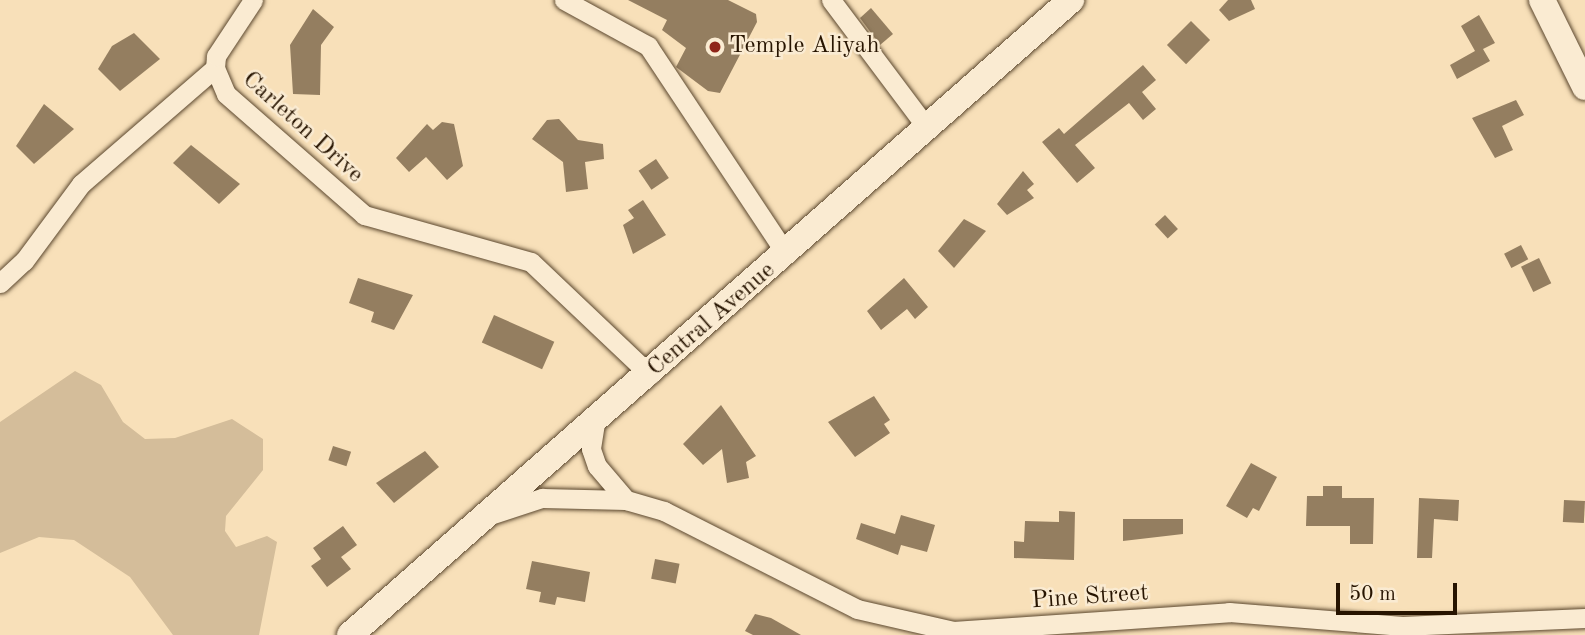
<!DOCTYPE html>
<html>
<head>
<meta charset="utf-8">
<style>
	body { margin:0 }
	#map { position:relative; width:1585px; height:635px; overflow:hidden; background:#f8e0b9; font-family:"Old Standard TT",serif }
	div>[style] { position:absolute }
	[style*='--x'] { left:calc(var(--x)*1px); top:calc(var(--y)*1px); width:calc(var(--w)*1px); rotate:calc(var(--a)*1deg) }
	.green>* { inset:0; background:#d4bd9a }
	.building>* { inset:0; background:#947e60; transform-origin:0 0 }
	.roads { filter:drop-shadow(0 0 2px #5b472e) drop-shadow(0 0 2px #5b472e) }
	.street>* { height:19px; margin:-9.5px; padding:0 9.5px; transform-origin:9.5px; border-radius:9.5px; background:#faebd2 }
	.secondary>* { height:26px; margin:-13px; padding:0 13px; transform-origin:13px; border-radius:13px; background:#faebd2 }
	.dots>* { width:19px; height:19px; translate:-50% -50%; box-sizing:border-box; border:4px solid #faebd2; border-radius:50% }
	span { translate:-50% -50%; white-space:nowrap; text-align:center; line-height:1.15; -webkit-text-stroke:5px #faebd2; paint-order:stroke }
	.poi-label { font-size:24px; color:#271400 }
	.left { translate:0 -50%; text-align:left }
	.street-label { font-size:24px; color:#271400 }
	.scale { position:absolute; left:1336px; top:583px; width:121px; height:32px; box-sizing:border-box; border:4px solid #271400; border-top:0; padding-left:9px; font-size:21px; line-height:24px; white-space:nowrap; color:#271400; -webkit-text-stroke:5px #faebd2; paint-order:stroke }
</style>
</head>
<body>
<div id="map">
	<div class="green">
		<div style="clip-path:polygon(75px 371px,101px 385px,123px 422px,145px 439px,175px 438px,232px 419px,263px 439px,263px 470px,226px 516px,225px 531px,236px 547px,267px 536px,277px 542px,259px 635px,173px 635px,130px 577px,74px 540px,39px 537px,0 553px,0 422px)"></div>
	</div>
	<div class="building">
		<div style="clip-path:polygon(628px 0,728px 0,756px 14px,757px 22px,720px 93px,708px 91px,676px 67px,686px 48px,662px 30px,667px 20px)"></div>
		<div style="clip-path:polygon(1228px 0,1251px 0,1255px 9px,1229px 21px,1219px 10px)"></div>
		<div style="clip-path:polygon(871px 8px,893px 34px,880px 45px,860px 18px)"></div>
		<div style="clip-path:polygon(313px 9px,334px 27px,321px 45px,320px 95px,293px 94px,290px 45px)"></div>
		<div style="clip-path:polygon(1479px 15px,1495px 43px,1483px 49px,1490px 61px,1457px 79px,1450px 65px,1475px 51px,1461px 26px)"></div>
		<div style="left:1191px;top:21px;width:27px;height:34px;rotate:45deg"></div>
		<div style="clip-path:polygon(134px 33px,160px 59px,120px 91px,98px 69px,112px 46px)"></div>
		<div style="clip-path:polygon(1143px 65px,1156px 80px,1142px 92px,1156px 109px,1143px 120px,1129px 103px,1075px 145px,1095px 168px,1077px 183px,1042px 142px,1059px 128px,1064px 134px)"></div>
		<div style="clip-path:polygon(1516px 100px,1524px 115px,1502px 126px,1513px 150px,1495px 158px,1472px 118px)"></div>
		<div style="clip-path:polygon(44px 104px,74px 129px,34px 164px,16px 146px)"></div>
		<div style="clip-path:polygon(559px 119px,578px 140px,603px 144px,604px 159px,585px 162px,588px 189px,566px 192px,563px 162px,532px 139px,547px 120px)"></div>
		<div style="clip-path:polygon(442px 122px,454px 124px,463px 166px,447px 180px,426px 157px,409px 172px,396px 158px,427px 124px,433px 130px)"></div>
		<div style="clip-path:polygon(191px 145px,240px 184px,219px 204px,173px 163px)"></div>
		<div style="left:656px;top:159px;width:23px;height:21px;rotate:56deg"></div>
		<div style="clip-path:polygon(1023px 171px,1034px 184px,1027px 190px,1034px 198px,1007px 215px,997px 204px)"></div>
		<div style="clip-path:polygon(643px 200px,666px 235px,633px 254px,623px 225px,634px 218px,628px 210px)"></div>
		<div style="left:1165px;top:215px;width:19px;height:14px;rotate:47deg"></div>
		<div style="clip-path:polygon(964px 219px,986px 231px,954px 268px,938px 251px)"></div>
		<div style="left:1521px;top:245px;width:16px;height:19px;rotate:63deg"></div>
		<div style="left:1539px;top:258px;width:28px;height:20px;rotate:64deg"></div>
		<div style="clip-path:polygon(358px 278px,413px 295px,394px 330px,371px 322px,374px 312px,349px 303px)"></div>
		<div style="clip-path:polygon(904px 278px,928px 307px,915px 319px,907px 309px,881px 330px,867px 311px)"></div>
		<div style="left:494px;top:315px;width:66px;height:30px;rotate:24deg"></div>
		<div style="clip-path:polygon(874px 396px,890px 420px,884px 424px,890px 433px,855px 457px,828px 422px)"></div>
		<div style="clip-path:polygon(721px 405px,756px 456px,746px 462px,749px 478px,727px 483px,722px 449px,703px 465px,683px 444px)"></div>
		<div style="left:333px;top:446px;width:19px;height:15px;rotate:18deg"></div>
		<div style="clip-path:polygon(425px 451px,439px 467px,394px 503px,376px 483px)"></div>
		<div style="clip-path:polygon(1251px 463px,1277px 477px,1259px 511px,1253px 508px,1247px 518px,1226px 506px)"></div>
		<div style="clip-path:polygon(1323px 486px,1342px 486px,1342px 498px,1374px 498px,1373px 544px,1350px 544px,1350px 526px,1306px 526px,1307px 496px,1323px 496px)"></div>
		<div style="clip-path:polygon(1419px 498px,1459px 500px,1458px 521px,1434px 519px,1432px 558px,1417px 558px)"></div>
		<div style="left:1564px;top:500px;width:21px;height:22px;rotate:3deg"></div>
		<div style="clip-path:polygon(1059px 511px,1075px 512px,1074px 560px,1014px 558px,1014px 541px,1024px 542px,1025px 521px,1059px 522px)"></div>
		<div style="clip-path:polygon(901px 515px,935px 525px,927px 552px,901px 545px,898px 555px,856px 539px,861px 523px,895px 534px)"></div>
		<div style="clip-path:polygon(1123px 519px,1183px 519px,1183px 534px,1123px 541px)"></div>
		<div style="clip-path:polygon(343px 526px,357px 545px,341px 557px,351px 569px,327px 587px,311px 566px,321px 559px,313px 548px)"></div>
		<div style="left:655px;top:559px;width:25px;height:20px;rotate:11deg"></div>
		<div style="clip-path:polygon(532px 561px,590px 572px,585px 602px,557px 597px,555px 605px,539px 602px,541px 592px,526px 589px)"></div>
		<div style="clip-path:polygon(755px 614px,771px 618px,801px 635px,753px 635px,745px 631px)"></div>
	</div>
	<div class="roads">
		<div class="street">
			<div style="--x:564;--y:0;--w:96;--a:28.7"></div>
			<div style="--x:648;--y:46;--w:250;--a:56.4"></div>
			<div style="--x:831;--y:0;--w:161;--a:53.1"></div>
			<div style="--x:215;--y:68;--w:28;--a:67"></div>
			<div style="--x:226;--y:94;--w:184;--a:41.2"></div>
			<div style="--x:364;--y:215;--w:173;--a:15.7"></div>
			<div style="--x:531;--y:262;--w:164;--a:43.5"></div>
			<div style="--x:0;--y:283;--w:33;--a:-43"></div>
			<div style="--x:24;--y:261;--w:96;--a:-53.5"></div>
			<div style="--x:81;--y:184;--w:177;--a:-40.9"></div>
			<div style="--x:215;--y:68;--w:12;--a:-85"></div>
			<div style="--x:216;--y:56;--w:67;--a:-56.5"></div>
			<div style="--x:595;--y:423;--w:26;--a:99"></div>
			<div style="--x:591;--y:449;--w:18;--a:71"></div>
			<div style="--x:597;--y:466;--w:45;--a:49.5"></div>
			<div style="--x:493;--y:514;--w:52;--a:-18.1"></div>
			<div style="--x:542;--y:498;--w:84;--a:1.4"></div>
			<div style="--x:626;--y:500;--w:40;--a:16"></div>
			<div style="--x:664;--y:511;--w:216;--a:26.9"></div>
			<div style="--x:857;--y:609;--w:98;--a:12.9"></div>
			<div style="--x:953;--y:631;--w:277;--a:-3.9"></div>
			<div style="--x:1229;--y:612;--w:174;--a:4.6"></div>
			<div style="--x:1402;--y:626;--w:183;--a:-2.5"></div>
		</div>
		<div class="secondary">
			<div style="--x:1542;--y:0;--w:97;--a:63.7"></div>
			<div style="--x:350;--y:635;--w:961;--a:-41.37"></div>
		</div>
	</div>
	<div class="dots">
		<div style="left:715px;top:47px;background:#8f2418"></div>
	</div>
	<div class="poi-label">
		<span class="left" style="left:729px;top:47px">Temple Aliyah</span>
	</div>
	<div class="street-label">
		<span style="left:302px;top:128px;rotate:42deg">Carleton Drive</span>
		<span style="left:712px;top:320px;rotate:-41deg">Central Avenue</span>
		<span style="left:1090px;top:598px;rotate:-4deg">Pine Street</span>
	</div>
	<div class="scale">50 m</div>
</div>
</body>
</html>
